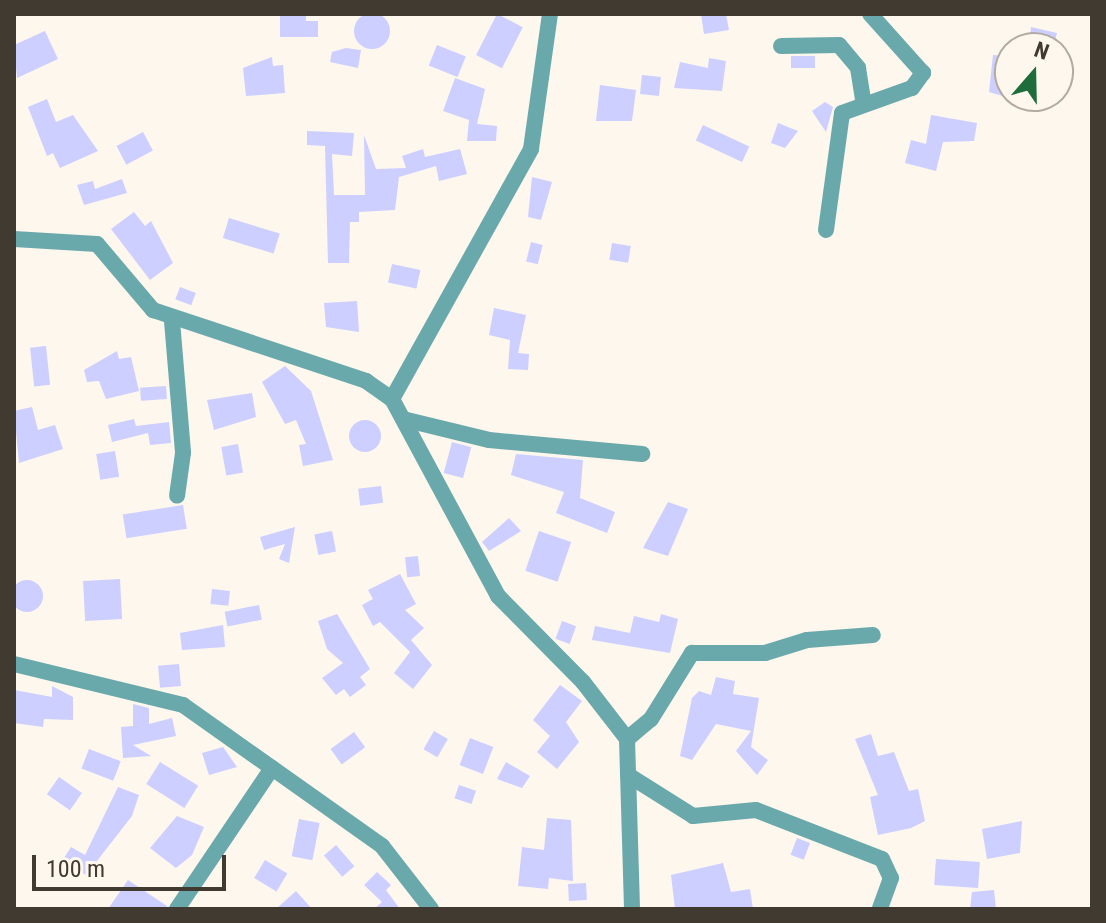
<!DOCTYPE html>
<html>
<head>
<meta charset="utf-8">
<style>
	body { margin:0 }
	#map { position:relative; width:1106px; height:923px; overflow:hidden; background:#fef7ed; font-family:"Roboto Condensed",sans-serif }
	div>[style] { position:absolute }
	[style*='--x'] { left:calc(var(--x)*1px); top:calc(var(--y)*1px); width:calc(var(--w)*1px); rotate:calc(var(--a)*1deg) }
	.building>* { inset:0; background:#cccfff; transform-origin:0 0 }
	.round { border-radius:50% }
	.minor>* { height:16px; margin:-8px; padding:0 8px; transform-origin:8px; border-radius:8px; background:#6aa9ab }
	span { translate:-50% -50%; white-space:nowrap; text-align:center; line-height:1.15; -webkit-text-stroke:6px #fef7ed; paint-order:stroke }
	.frame { position:absolute; inset:0; border:16px solid #413a31; pointer-events:none }
	.north { position:absolute; left:994px; top:32px; width:80px; height:80px; box-sizing:border-box; background:#fef7ed; border:2px solid #b2aba2; border-radius:50%; rotate:20deg; font-size:22px; font-weight:700; line-height:32px; text-align:center; color:#413a31 }
	.north::after { content:''; display:block; margin:auto; width:28px; height:36px; background:#206d3c; clip-path:polygon(50% 0,100% 100%,50% 72%,0 100%) }
	.scale { position:absolute; left:32px; top:855px; width:194px; height:36px; box-sizing:border-box; border:4px solid #413a31; border-top:0; padding-left:10px; font-size:24px; line-height:28px; white-space:nowrap; color:#413a31; -webkit-text-stroke:6px #fef7ed; paint-order:stroke }
</style>
</head>
<body>
<div id="map">
	<div class="building">
		<div class="round" style="left:354px;top:13px;width:36px;height:36px"></div>
		<div style="clip-path:polygon(280px 14px,306px 14px,306px 21px,318px 21px,318px 37px,280px 37px)"></div>
		<div style="left:497px;top:14px;width:29px;height:46px;rotate:27deg"></div>
		<div style="clip-path:polygon(701px 14px,726px 14px,729px 30px,704px 34px)"></div>
		<div style="clip-path:polygon(1031px 27px,1057px 33px,1053px 48px,1029px 48px)"></div>
		<div style="clip-path:polygon(45px 31px,58px 59px,17px 78px,14px 45px)"></div>
		<div style="left:437px;top:45px;width:31px;height:22px;rotate:22deg"></div>
		<div style="clip-path:polygon(346px 48px,361px 50px,358px 68px,330px 62px,332px 52px)"></div>
		<div style="clip-path:polygon(993px 55px,1010px 56px,1010px 98px,989px 92px)"></div>
		<div style="left:815px;top:56px;width:12px;height:24px;rotate:90deg"></div>
		<div style="clip-path:polygon(272px 57px,273px 66px,283px 65px,285px 93px,246px 96px,243px 68px)"></div>
		<div style="clip-path:polygon(709px 58px,726px 61px,722px 91px,674px 88px,680px 62px,708px 68px)"></div>
		<div style="left:642px;top:75px;width:19px;height:19px;rotate:6deg"></div>
		<div style="clip-path:polygon(455px 78px,485px 89px,477px 124px,497px 126px,496px 141px,467px 141px,469px 120px,443px 111px)"></div>
		<div style="clip-path:polygon(600px 85px,636px 90px,632px 121px,596px 121px)"></div>
		<div style="clip-path:polygon(47px 99px,56px 122px,73px 115px,98px 151px,60px 168px,53px 153px,47px 156px,28px 107px)"></div>
		<div style="clip-path:polygon(825px 102px,833px 107px,826px 132px,812px 111px)"></div>
		<div style="clip-path:polygon(931px 115px,977px 123px,974px 141px,943px 142px,936px 171px,905px 163px,911px 140px,926px 144px)"></div>
		<div style="clip-path:polygon(778px 123px,798px 131px,785px 148px,771px 143px)"></div>
		<div style="left:703px;top:125px;width:51px;height:17px;rotate:25deg"></div>
		<div style="clip-path:polygon(307px 131px,354px 133px,352px 156px,332px 154px,334px 195px,365px 195px,364px 135px,376px 169px,406px 168px,402px 156px,423px 149px,425px 157px,460px 149px,467px 174px,439px 181px,436px 166px,399px 177px,395px 210px,359px 212px,359px 222px,350px 222px,349px 263px,328px 263px,325px 146px,307px 145px)"></div>
		<div style="left:143px;top:132px;width:21px;height:30px;rotate:62deg"></div>
		<div style="clip-path:polygon(532px 177px,552px 182px,541px 220px,528px 217px)"></div>
		<div style="clip-path:polygon(122px 179px,127px 193px,84px 205px,77px 185px,93px 181px,95px 189px)"></div>
		<div style="clip-path:polygon(134px 212px,145px 226px,151px 221px,173px 263px,150px 280px,111px 229px)"></div>
		<div style="left:229px;top:218px;width:53px;height:21px;rotate:17deg"></div>
		<div style="left:531px;top:242px;width:12px;height:20px;rotate:14deg"></div>
		<div style="left:612px;top:243px;width:19px;height:17px;rotate:9deg"></div>
		<div style="left:392px;top:264px;width:29px;height:19px;rotate:12deg"></div>
		<div style="left:180px;top:287px;width:17px;height:13px;rotate:21deg"></div>
		<div style="clip-path:polygon(357px 301px,359px 332px,326px 327px,324px 303px)"></div>
		<div style="clip-path:polygon(494px 308px,526px 315px,518px 353px,529px 354px,528px 370px,508px 369px,510px 340px,489px 335px)"></div>
		<div style="left:46px;top:346px;width:39px;height:16px;rotate:84deg"></div>
		<div style="clip-path:polygon(117px 351px,119px 359px,131px 357px,139px 391px,106px 399px,99px 381px,87px 382px,84px 370px)"></div>
		<div style="clip-path:polygon(285px 366px,311px 391px,333px 460px,303px 466px,299px 445px,306px 444px,296px 420px,285px 424px,262px 382px)"></div>
		<div style="left:166px;top:386px;width:13px;height:26px;rotate:86deg"></div>
		<div style="clip-path:polygon(252px 393px,256px 417px,214px 430px,207px 400px)"></div>
		<div style="clip-path:polygon(32px 407px,38px 430px,55px 425px,63px 449px,19px 463px,14px 411px)"></div>
		<div style="clip-path:polygon(134px 419px,136px 426px,169px 422px,171px 443px,150px 445px,148px 433px,112px 442px,108px 425px)"></div>
		<div class="round" style="left:349px;top:420px;width:32px;height:32px"></div>
		<div style="left:452px;top:442px;width:20px;height:32px;rotate:15deg"></div>
		<div style="left:238px;top:444px;width:29px;height:17px;rotate:80deg"></div>
		<div style="left:115px;top:451px;width:26px;height:19px;rotate:81deg"></div>
		<div style="clip-path:polygon(516px 454px,583px 460px,580px 498px,615px 512px,607px 533px,556px 513px,564px 492px,511px 475px)"></div>
		<div style="left:381px;top:486px;width:17px;height:23px;rotate:83deg"></div>
		<div style="clip-path:polygon(668px 502px,688px 509px,668px 556px,643px 548px)"></div>
		<div style="left:183px;top:505px;width:24px;height:61px;rotate:81deg"></div>
		<div style="clip-path:polygon(509px 518px,521px 531px,489px 551px,482px 542px)"></div>
		<div style="clip-path:polygon(295px 527px,289px 563px,279px 559px,285px 544px,264px 550px,260px 537px)"></div>
		<div style="left:332px;top:531px;width:21px;height:18px;rotate:79deg"></div>
		<div style="left:539px;top:531px;width:34px;height:42px;rotate:19deg"></div>
		<div style="left:418px;top:556px;width:20px;height:13px;rotate:84deg"></div>
		<div style="clip-path:polygon(400px 574px,416px 604px,405px 610px,424px 628px,411px 640px,432px 665px,413px 689px,394px 673px,410px 652px,380px 622px,373px 626px,362px 605px,373px 599px,368px 590px)"></div>
		<div style="left:120px;top:579px;width:40px;height:37px;rotate:87deg"></div>
		<div class="round" style="left:11px;top:580px;width:32px;height:32px"></div>
		<div style="left:212px;top:589px;width:18px;height:15px;rotate:6deg"></div>
		<div style="left:259px;top:605px;width:15px;height:35px;rotate:79deg"></div>
		<div style="clip-path:polygon(337px 614px,370px 669px,360px 677px,366px 685px,350px 697px,344px 689px,336px 695px,322px 678px,343px 663px,327px 649px,318px 621px)"></div>
		<div style="clip-path:polygon(661px 614px,678px 619px,670px 653px,592px 640px,595px 626px,630px 633px,634px 616px,659px 622px)"></div>
		<div style="left:562px;top:621px;width:15px;height:19px;rotate:20deg"></div>
		<div style="clip-path:polygon(223px 625px,225px 647px,182px 650px,180px 633px)"></div>
		<div style="left:179px;top:664px;width:22px;height:21px;rotate:85deg"></div>
		<div style="clip-path:polygon(716px 677px,735px 681px,733px 694px,759px 698px,751px 747px,768px 760px,757px 775px,736px 751px,751px 731px,716px 724px,692px 760px,680px 756px,692px 698px,699px 691px,711px 695px)"></div>
		<div style="clip-path:polygon(560px 685px,582px 701px,566px 722px,579px 742px,557px 769px,537px 752px,550px 736px,533px 720px)"></div>
		<div style="clip-path:polygon(52px 686px,73px 697px,73px 720px,44px 719px,43px 727px,14px 723px,14px 690px,52px 697px)"></div>
		<div style="clip-path:polygon(133px 704px,149px 708px,149px 724px,172px 718px,176px 736px,133px 745px,151px 756px,123px 758px,121px 727px,133px 726px)"></div>
		<div style="left:434px;top:731px;width:16px;height:21px;rotate:30deg"></div>
		<div style="left:354px;top:732px;width:19px;height:29px;rotate:54deg"></div>
		<div style="clip-path:polygon(871px 734px,878px 756px,894px 752px,909px 791px,918px 789px,925px 821px,911px 828px,878px 835px,870px 797px,878px 795px,855px 739px)"></div>
		<div style="left:470px;top:738px;width:25px;height:29px;rotate:21deg"></div>
		<div style="clip-path:polygon(223px 747px,237px 767px,209px 775px,202px 753px)"></div>
		<div style="left:89px;top:749px;width:34px;height:21px;rotate:21deg"></div>
		<div style="left:160px;top:762px;width:45px;height:26px;rotate:32deg"></div>
		<div style="clip-path:polygon(506px 762px,530px 776px,522px 788px,497px 779px)"></div>
		<div style="left:59px;top:777px;width:28px;height:21px;rotate:35deg"></div>
		<div style="left:459px;top:785px;width:18px;height:14px;rotate:19deg"></div>
		<div style="clip-path:polygon(118px 787px,139px 795px,132px 816px,86px 875px,62px 861px,71px 847px,85px 855px)"></div>
		<div style="clip-path:polygon(177px 816px,204px 827px,192px 855px,176px 868px,150px 848px)"></div>
		<div style="clip-path:polygon(547px 818px,571px 820px,573px 881px,549px 878px,548px 889px,518px 886px,522px 847px,544px 850px)"></div>
		<div style="left:299px;top:819px;width:21px;height:38px;rotate:11deg"></div>
		<div style="clip-path:polygon(1022px 821px,1020px 853px,987px 859px,982px 829px)"></div>
		<div style="left:797px;top:838px;width:14px;height:18px;rotate:21deg"></div>
		<div style="left:336px;top:845px;width:28px;height:16px;rotate:49deg"></div>
		<div style="left:936px;top:859px;width:44px;height:26px;rotate:4deg"></div>
		<div style="left:265px;top:860px;width:26px;height:21px;rotate:31deg"></div>
		<div style="clip-path:polygon(723px 863px,731px 892px,750px 889px,753px 909px,675px 909px,671px 875px)"></div>
		<div style="clip-path:polygon(377px 872px,391px 885px,386px 890px,400px 909px,374px 909px,382px 902px,364px 885px)"></div>
		<div style="clip-path:polygon(128px 880px,167px 906px,166px 909px,108px 909px)"></div>
		<div style="left:586px;top:883px;width:17px;height:18px;rotate:87deg"></div>
		<div style="clip-path:polygon(994px 890px,996px 909px,970px 909px,972px 892px)"></div>
		<div style="clip-path:polygon(296px 891px,312px 909px,276px 909px)"></div>
	</div>
	<div class="minor">
		<div style="--x:781;--y:46;--w:58;--a:-1"></div>
		<div style="--x:839;--y:45;--w:30;--a:50"></div>
		<div style="--x:858;--y:68;--w:36;--a:81"></div>
		<div style="--x:826;--y:230;--w:118;--a:-82.2"></div>
		<div style="--x:842;--y:113;--w:74;--a:-19.7"></div>
		<div style="--x:912;--y:88;--w:19;--a:-54"></div>
		<div style="--x:923;--y:73;--w:79;--a:-131.9"></div>
		<div style="--x:14;--y:239;--w:83;--a:3.4"></div>
		<div style="--x:97;--y:244;--w:87;--a:49.7"></div>
		<div style="--x:153;--y:310;--w:225;--a:18.4"></div>
		<div style="--x:366;--y:381;--w:32;--a:35"></div>
		<div style="--x:392;--y:399;--w:224;--a:61.7"></div>
		<div style="--x:498;--y:596;--w:121;--a:45.3"></div>
		<div style="--x:583;--y:682;--w:72;--a:52.3"></div>
		<div style="--x:627;--y:739;--w:170;--a:88.3"></div>
		<div style="--x:172;--y:321;--w:132;--a:85.2"></div>
		<div style="--x:183;--y:453;--w:43;--a:97.9"></div>
		<div style="--x:392;--y:399;--w:286;--a:-60.9"></div>
		<div style="--x:531;--y:149;--w:136;--a:-82"></div>
		<div style="--x:407;--y:420;--w:84;--a:13.7"></div>
		<div style="--x:489;--y:440;--w:154;--a:5.2"></div>
		<div style="--x:14;--y:664;--w:174;--a:13.6"></div>
		<div style="--x:183;--y:705;--w:244;--a:35.3"></div>
		<div style="--x:382;--y:846;--w:80;--a:52.1"></div>
		<div style="--x:627;--y:739;--w:31;--a:-40"></div>
		<div style="--x:651;--y:719;--w:78;--a:-58.2"></div>
		<div style="--x:692;--y:653;--w:73;--a:0"></div>
		<div style="--x:765;--y:653;--w:44;--a:-17.2"></div>
		<div style="--x:807;--y:640;--w:66;--a:-4.3"></div>
		<div style="--x:628;--y:775;--w:77;--a:32.2"></div>
		<div style="--x:693;--y:816;--w:63;--a:-5.4"></div>
		<div style="--x:756;--y:810;--w:135;--a:21.3"></div>
		<div style="--x:882;--y:859;--w:21;--a:65"></div>
		<div style="--x:891;--y:878;--w:33;--a:110"></div>
		<div style="--x:177;--y:909;--w:170;--a:-56"></div>
	</div>
	<div class="frame"></div>
	<div class="north">N</div>
	<div class="scale">100 m</div>
</div>
</body>
</html>
